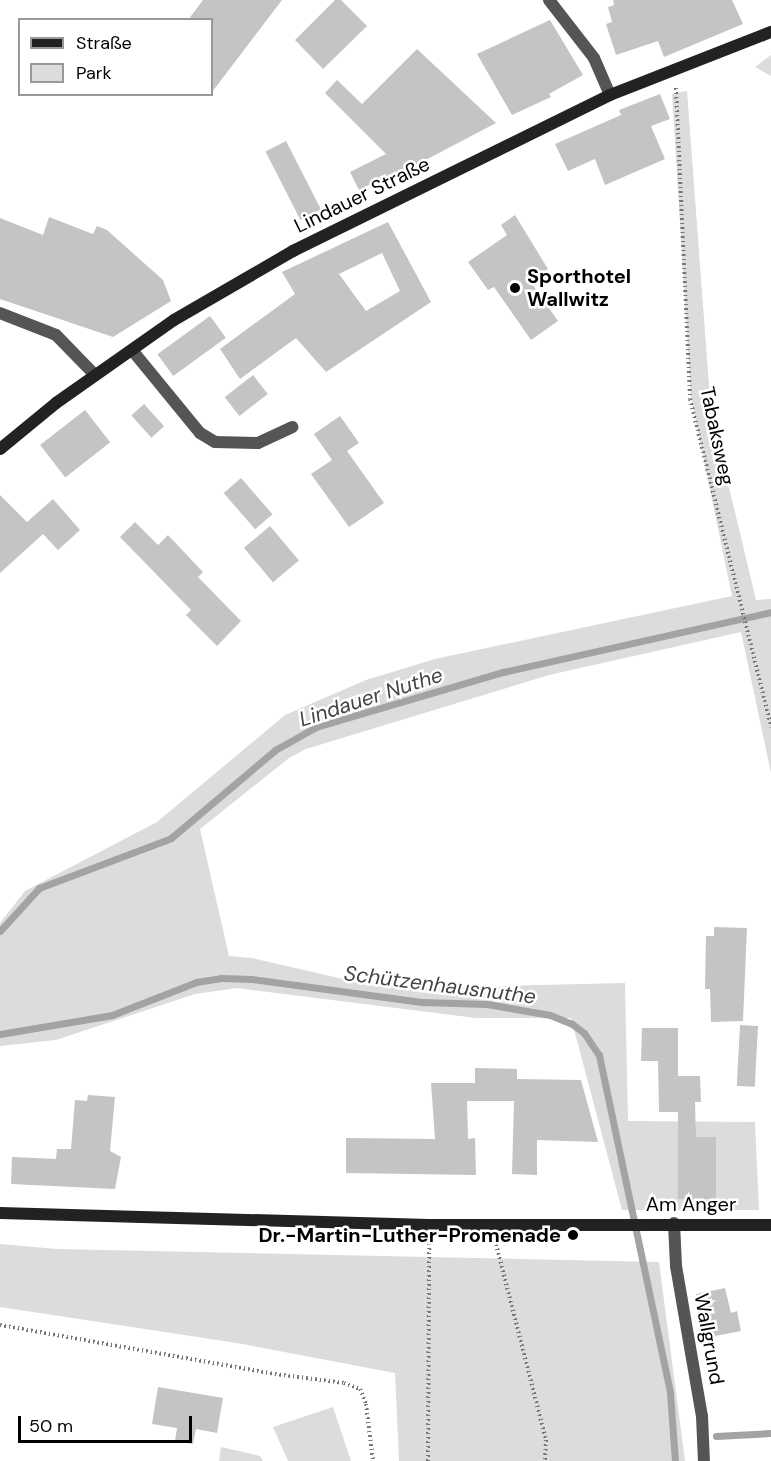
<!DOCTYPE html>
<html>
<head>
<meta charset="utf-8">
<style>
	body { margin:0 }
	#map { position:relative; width:771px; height:1461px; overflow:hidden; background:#fff; font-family:"DM Sans",sans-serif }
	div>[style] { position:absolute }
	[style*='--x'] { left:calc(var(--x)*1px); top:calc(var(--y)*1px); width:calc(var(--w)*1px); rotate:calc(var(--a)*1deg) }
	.green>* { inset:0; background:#dcdcdc }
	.stream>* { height:7px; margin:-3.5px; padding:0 3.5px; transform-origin:3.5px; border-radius:3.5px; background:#a3a3a3 }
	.building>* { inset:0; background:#c4c4c4; transform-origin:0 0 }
	.path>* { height:4px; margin-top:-2px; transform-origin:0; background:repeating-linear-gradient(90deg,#777 0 1.5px,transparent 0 4.5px) }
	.lane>* { height:12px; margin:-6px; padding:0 6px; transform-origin:6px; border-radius:6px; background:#555 }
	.street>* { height:12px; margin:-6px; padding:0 6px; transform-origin:6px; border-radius:6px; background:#555 }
	.secondary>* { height:12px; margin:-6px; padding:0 6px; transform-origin:6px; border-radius:6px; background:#222 }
	.dots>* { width:16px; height:16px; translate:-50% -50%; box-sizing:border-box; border:3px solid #fff; border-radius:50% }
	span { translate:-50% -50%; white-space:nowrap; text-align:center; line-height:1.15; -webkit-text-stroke:5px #fff; paint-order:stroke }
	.street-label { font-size:20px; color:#000 }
	.poi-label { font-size:20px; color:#000; font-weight:700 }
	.left { translate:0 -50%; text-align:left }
	.right { translate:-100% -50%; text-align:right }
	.water-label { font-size:21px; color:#444; font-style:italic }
	.legend { position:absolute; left:18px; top:18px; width:195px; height:78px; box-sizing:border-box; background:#fff; border:2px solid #999; margin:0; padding:8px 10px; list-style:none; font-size:18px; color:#000 }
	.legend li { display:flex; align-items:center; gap:12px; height:30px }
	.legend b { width:30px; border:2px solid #999 }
	.scale { position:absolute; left:18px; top:1416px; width:174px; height:27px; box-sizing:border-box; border:3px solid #000; border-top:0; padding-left:8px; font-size:18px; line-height:21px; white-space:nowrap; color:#000; -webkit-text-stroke:4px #fff; paint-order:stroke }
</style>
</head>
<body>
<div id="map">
	<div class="green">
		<div style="clip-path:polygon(771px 55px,771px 76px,755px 67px)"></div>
		<div style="clip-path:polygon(687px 91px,711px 412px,756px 600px,771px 599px,771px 773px,741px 632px,549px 675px,306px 749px,289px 758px,200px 829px,229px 956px,252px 958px,356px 982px,417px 988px,625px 983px,628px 1121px,755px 1122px,759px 1210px,622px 1210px,571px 1018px,476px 1018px,237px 988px,195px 994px,56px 1040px,0 1046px,0 923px,25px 891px,157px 822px,285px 715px,366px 680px,435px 659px,732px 596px,691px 398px,672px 94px)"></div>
		<div style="clip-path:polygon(0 1244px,57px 1249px,659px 1262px,685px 1461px,399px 1461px,395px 1373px,237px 1343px,0 1307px)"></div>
		<div style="clip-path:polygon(333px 1407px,351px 1461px,288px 1461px,273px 1427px)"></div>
		<div style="clip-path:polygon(221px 1447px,260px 1456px,263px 1461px,219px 1461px)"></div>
	</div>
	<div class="stream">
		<div style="--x:0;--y:931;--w:58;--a:-47.8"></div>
		<div style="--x:39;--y:888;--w:141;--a:-20.7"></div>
		<div style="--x:171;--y:838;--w:136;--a:-40.2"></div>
		<div style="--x:275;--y:750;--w:47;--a:-29.3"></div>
		<div style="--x:316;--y:727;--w:195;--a:-16.4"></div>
		<div style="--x:503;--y:672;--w:275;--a:-12.6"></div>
		<div style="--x:0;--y:1034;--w:114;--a:-9.6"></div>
		<div style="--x:112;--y:1015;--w:90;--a:-21.4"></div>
		<div style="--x:196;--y:982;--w:25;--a:-9"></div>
		<div style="--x:221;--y:978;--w:31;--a:2"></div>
		<div style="--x:252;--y:979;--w:173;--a:7.7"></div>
		<div style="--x:423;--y:1002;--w:64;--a:1.8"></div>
		<div style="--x:487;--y:1004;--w:64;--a:9.9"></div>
		<div style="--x:550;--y:1015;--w:24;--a:22"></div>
		<div style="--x:572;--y:1024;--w:15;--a:37"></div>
		<div style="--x:584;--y:1033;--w:27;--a:56"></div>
		<div style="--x:599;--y:1055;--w:345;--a:78.1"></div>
		<div style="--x:670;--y:1393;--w:68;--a:85.8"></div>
		<div style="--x:716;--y:1436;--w:55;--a:-3.1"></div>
	</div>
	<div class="building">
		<div style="clip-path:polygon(203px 0,282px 0,212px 92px,212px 20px,188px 20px)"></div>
		<div style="clip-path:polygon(335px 0,341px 0,367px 26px,323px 69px,295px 40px)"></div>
		<div style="clip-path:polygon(613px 0,732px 0,743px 24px,664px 57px,658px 41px,616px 55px,606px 24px,612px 22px,608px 7px,614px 5px)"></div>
		<div style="clip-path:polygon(550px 20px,583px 75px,549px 94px,551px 97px,512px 115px,477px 54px)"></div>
		<div style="clip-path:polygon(417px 49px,496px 123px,397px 175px,395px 172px,359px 190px,350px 172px,386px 154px,325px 93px,337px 80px,362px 104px)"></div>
		<div style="clip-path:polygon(660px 94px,670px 119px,651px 126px,665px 159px,605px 185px,595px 159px,568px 171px,555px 144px,621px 115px,619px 110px)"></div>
		<div style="left:286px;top:141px;width:77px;height:23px;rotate:63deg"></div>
		<div style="clip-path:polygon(515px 215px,548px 269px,530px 281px,558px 321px,531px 340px,494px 287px,488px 290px,468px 262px,507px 235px,501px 225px)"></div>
		<div style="clip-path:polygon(49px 217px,93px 234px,97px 226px,107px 230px,163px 280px,171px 301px,113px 337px,0 299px,0 218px,43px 235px)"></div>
		<div style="clip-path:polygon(evenodd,388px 222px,431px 302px,326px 372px,296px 338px,240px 379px,220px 349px,295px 294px,282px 272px,388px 222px,382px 253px,400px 291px,366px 311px,339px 274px,382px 253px)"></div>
		<div style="left:210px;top:316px;width:27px;height:65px;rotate:54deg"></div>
		<div style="left:253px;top:375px;width:24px;height:36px;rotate:52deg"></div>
		<div style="left:144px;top:404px;width:30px;height:17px;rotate:48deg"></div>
		<div style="left:85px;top:410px;width:41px;height:57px;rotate:52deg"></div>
		<div style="clip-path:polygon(340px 416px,359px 443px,347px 451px,384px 503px,349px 527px,311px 474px,332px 460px,314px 434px)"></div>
		<div style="left:241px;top:478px;width:48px;height:23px;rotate:49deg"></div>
		<div style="clip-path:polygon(0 495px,27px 522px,53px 499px,80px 530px,58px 550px,43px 534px,0 573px)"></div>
		<div style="clip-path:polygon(135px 522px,158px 545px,168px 535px,203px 572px,198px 577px,241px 621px,217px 646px,186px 615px,191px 610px,120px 537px)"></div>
		<div style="left:270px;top:526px;width:45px;height:34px;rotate:50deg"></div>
		<div style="clip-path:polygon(714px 927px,747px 928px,743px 1021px,711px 1022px,710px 989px,705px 989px,706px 936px,714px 936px)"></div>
		<div style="left:740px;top:1025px;width:18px;height:61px;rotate:3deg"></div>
		<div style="clip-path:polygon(642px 1028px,678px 1028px,678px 1076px,700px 1076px,701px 1102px,695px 1102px,696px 1137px,716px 1137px,716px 1199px,678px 1199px,678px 1112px,659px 1112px,658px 1061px,641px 1061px)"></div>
		<div style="clip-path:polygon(475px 1068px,517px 1069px,517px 1079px,581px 1080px,598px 1142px,537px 1140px,537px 1175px,512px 1174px,514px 1101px,467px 1101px,468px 1139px,475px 1138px,476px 1175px,346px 1173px,346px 1138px,435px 1139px,431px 1083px,475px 1083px)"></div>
		<div style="clip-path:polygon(88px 1095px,115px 1097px,110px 1151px,121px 1157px,115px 1189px,11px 1184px,12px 1157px,56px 1159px,57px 1149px,71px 1149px,75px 1100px,87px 1101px)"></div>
		<div style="clip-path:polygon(725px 1288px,731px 1313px,737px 1311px,741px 1331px,705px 1338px,696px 1294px)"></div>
		<div style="clip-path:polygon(158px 1387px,223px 1398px,217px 1433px,196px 1429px,193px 1444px,175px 1441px,177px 1428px,152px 1424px)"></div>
	</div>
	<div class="path">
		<div style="--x:676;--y:88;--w:311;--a:87.4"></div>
		<div style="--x:690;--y:399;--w:338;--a:76.1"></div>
		<div style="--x:495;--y:1240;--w:206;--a:75.7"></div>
		<div style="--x:546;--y:1440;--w:21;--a:93"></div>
		<div style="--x:0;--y:1325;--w:279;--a:10.1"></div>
		<div style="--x:275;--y:1374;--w:70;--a:7.4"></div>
		<div style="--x:344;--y:1383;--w:17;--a:21"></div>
		<div style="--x:360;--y:1389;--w:16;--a:68"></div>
		<div style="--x:366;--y:1404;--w:57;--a:83"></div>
		<div style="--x:428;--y:1461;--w:220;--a:-89.7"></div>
	</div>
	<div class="lane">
		<div style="--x:132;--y:350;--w:107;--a:50.7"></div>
		<div style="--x:200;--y:433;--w:17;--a:31"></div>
		<div style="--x:215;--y:442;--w:43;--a:1.3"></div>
		<div style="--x:258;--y:443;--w:38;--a:-25"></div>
	</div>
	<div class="street">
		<div style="--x:549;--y:0;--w:73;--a:52.2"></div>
		<div style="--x:594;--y:58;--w:40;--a:66.6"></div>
		<div style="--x:0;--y:313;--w:60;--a:21.4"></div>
		<div style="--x:56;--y:335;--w:56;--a:45.7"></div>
		<div style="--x:674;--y:1223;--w:43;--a:87.3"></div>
		<div style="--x:676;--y:1266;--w:152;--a:80.2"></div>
		<div style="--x:702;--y:1416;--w:45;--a:87.5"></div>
	</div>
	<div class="secondary">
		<div style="--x:0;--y:449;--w:72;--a:-39.4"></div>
		<div style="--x:56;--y:403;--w:144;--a:-35.1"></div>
		<div style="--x:174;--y:320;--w:138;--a:-30.1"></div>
		<div style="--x:293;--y:251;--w:353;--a:-26.2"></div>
		<div style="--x:610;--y:95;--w:173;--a:-21.4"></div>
		<div style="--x:0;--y:1213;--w:429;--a:1.6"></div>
		<div style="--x:429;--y:1225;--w:342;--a:0"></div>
	</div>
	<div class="dots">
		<div style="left:515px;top:288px;background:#000"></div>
		<div style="left:573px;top:1235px;background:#000"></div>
	</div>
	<div class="street-label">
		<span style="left:362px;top:195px;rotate:-26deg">Lindauer Straße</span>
		<span style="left:717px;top:436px;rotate:78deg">Tabaksweg</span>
		<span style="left:691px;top:1204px">Am Anger</span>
		<span style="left:709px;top:1339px;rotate:80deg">Wallgrund</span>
	</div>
	<div class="poi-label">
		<span class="left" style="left:527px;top:288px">Sporthotel<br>Wallwitz</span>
		<span class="right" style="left:561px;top:1235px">Dr.-Martin-Luther-Promenade</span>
	</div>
	<div class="water-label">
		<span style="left:371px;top:697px;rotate:-18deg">Lindauer Nuthe</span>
		<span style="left:440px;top:985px;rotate:7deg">Schützenhausnuthe</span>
	</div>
	<ul class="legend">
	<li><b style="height:8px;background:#222"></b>Straße</li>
	<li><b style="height:16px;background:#dcdcdc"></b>Park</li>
	</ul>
	<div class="scale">50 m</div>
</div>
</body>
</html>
